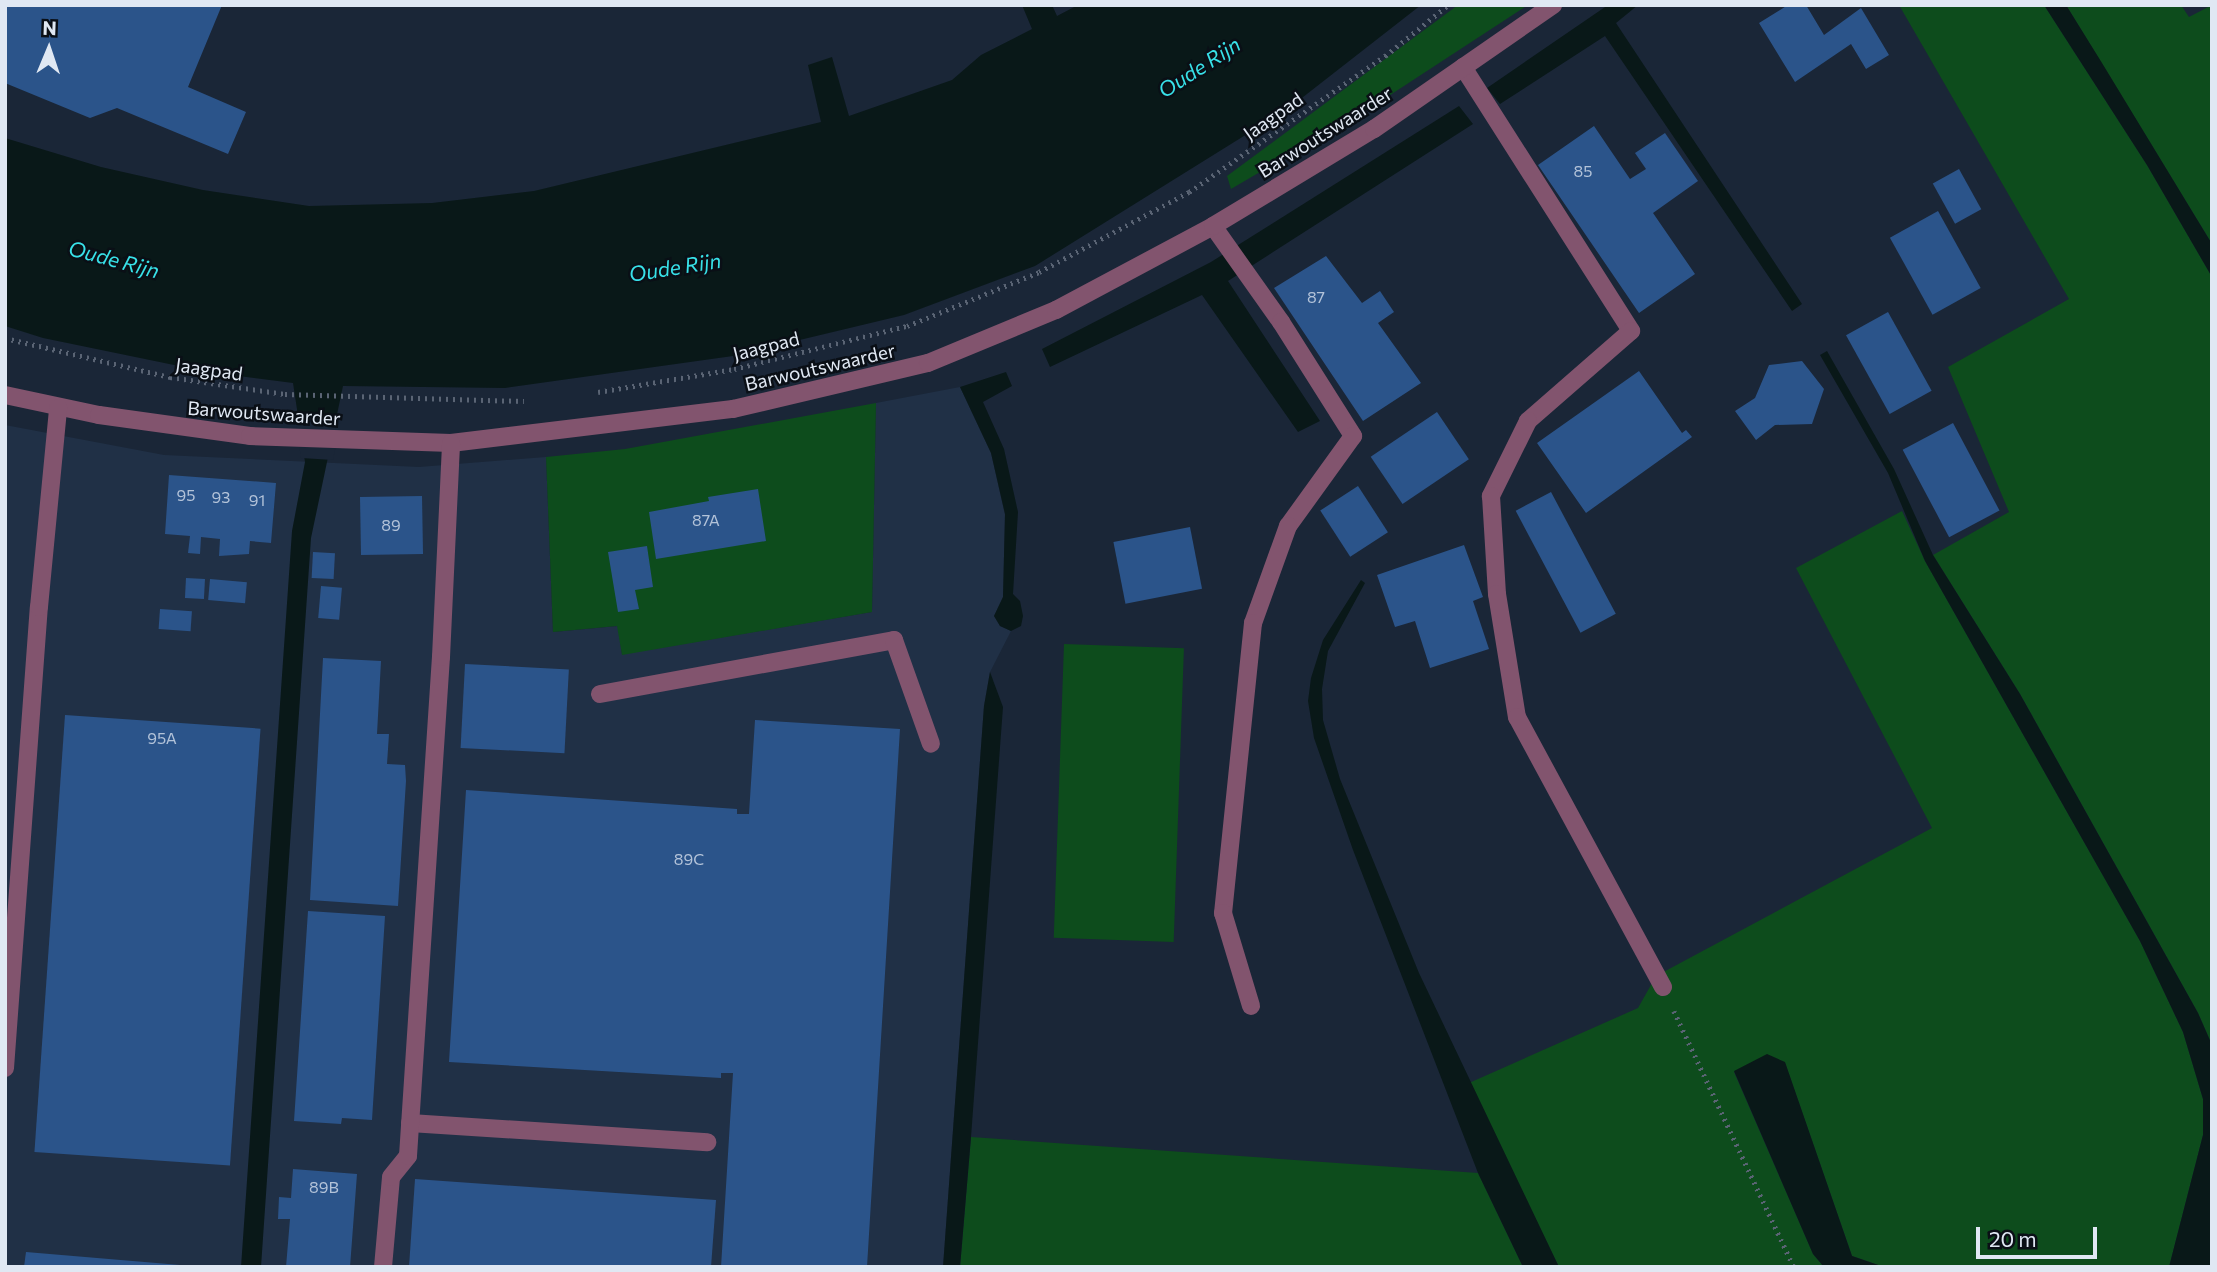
<!DOCTYPE html>
<html>
<head>
<meta charset="utf-8">
<style>
	body { margin:0 }
	#map { position:relative; width:2217px; height:1272px; overflow:hidden; background:#1a2637; font-family:Commissioner,sans-serif }
	div>[style] { position:absolute }
	[style*='--x'] { left:calc(var(--x)*1px); top:calc(var(--y)*1px); width:calc(var(--w)*1px); rotate:calc(var(--a)*1deg) }
	.built>* { inset:0; background:#203046 }
	.green>* { inset:0; background:#0d4c1c; transform-origin:0 0 }
	.water>* { inset:0; background:#091818 }
	.pier>* { inset:0; background:#1a2637 }
	.building>* { inset:0; background:#2b548a; transform-origin:0 0 }
	.path>* { height:4.5px; margin-top:-2.25px; transform-origin:0; background:repeating-linear-gradient(90deg,#5a6474 0 2px,transparent 0 7px) }
	.minor>* { height:18px; margin:-9px; padding:0 9px; transform-origin:9px; border-radius:9px; background:#82546e }
	span { translate:-50% -50%; white-space:nowrap; text-align:center; line-height:1.15; -webkit-text-stroke:5px #0a0f16; paint-order:stroke }
	.number-label { font-size:16px; color:#b3c3d9 }
	.number-label span { -webkit-text-stroke-width:0 }
	.street-label { font-size:19px; color:#e0e8f3 }
	.water-label { font-size:21px; color:#38e1e8; font-style:italic }
	.frame { position:absolute; inset:0; border:7px solid #e0e8f3; pointer-events:none }
	.north { position:absolute; left:14px; top:14px; width:70px; height:70px; -webkit-text-stroke:5px #0a0f16; paint-order:stroke; rotate:2deg; font-size:19px; font-weight:700; line-height:28px; text-align:center; color:#e0e8f3 }
	.north::after { content:''; display:block; margin:auto; width:24px; height:32px; background:#e0e8f3; clip-path:polygon(50% 0,100% 100%,50% 72%,0 100%) }
	.scale { position:absolute; left:1976px; top:1227px; width:121px; height:32px; box-sizing:border-box; border:4px solid #e0e8f3; border-top:0; padding-left:9px; font-size:21px; line-height:24px; white-space:nowrap; color:#e0e8f3; -webkit-text-stroke:5px #0a0f16; paint-order:stroke }
</style>
</head>
<body>
<div id="map">
	<div class="built">
		<div style="clip-path:polygon(960px 387px,991px 453px,1005px 515px,1003px 597px,994px 616px,1000px 626px,1011px 631px,990px 672px,984px 706px,943px 1267px,5px 1267px,5px 425px,164px 455px,419px 467px,546px 457px,553px 632px,618px 626px,622px 654px,872px 612px,876px 403px)"></div>
	</div>
	<div class="green">
		<div style="clip-path:polygon(1458px 5px,1528px 5px,1378px 103px,1231px 189px,1227px 176px)"></div>
		<div style="clip-path:polygon(1899px 5px,2044px 5px,2147px 165px,2212px 277px,2212px 1045px,2198px 1013px,2020px 694px,1933px 555px,2009px 512px,1948px 367px,2069px 299px)"></div>
		<div style="clip-path:polygon(2066px 5px,2181px 5px,2189px 17px,2212px 5px,2212px 244px)"></div>
		<div style="clip-path:polygon(876px 403px,872px 612px,622px 655px,617px 626px,553px 632px,546px 457px,625px 449px)"></div>
		<div style="clip-path:polygon(1902px 511px,1925px 561px,2140px 941px,2183px 1032px,2203px 1099px,2203px 1135px,2169px 1267px,1884px 1267px,1852px 1256px,1785px 1063px,1734px 1072px,1813px 1254px,1824px 1267px,1559px 1267px,1469px 1083px,1638px 1008px,1656px 976px,1932px 828px,1796px 568px)"></div>
		<div style="left:1064px;top:644px;width:120px;height:294px;rotate:2deg"></div>
		<div style="clip-path:polygon(971px 1137px,1478px 1173px,1523px 1267px,960px 1267px)"></div>
	</div>
	<div class="water">
		<div style="clip-path:polygon(1022px 5px,1052px 5px,1057px 16px,1078px 5px,1421px 5px,1289px 108px,1035px 266px,904px 315px,733px 356px,505px 388px,343px 386px,311px 538px,261px 1267px,241px 1267px,292px 531px,305px 462px,293px 383px,208px 372px,43px 338px,5px 326px,5px 138px,101px 167px,203px 190px,309px 206px,432px 203px,534px 191px,821px 122px,808px 65px,832px 57px,849px 116px,952px 80px,981px 55px,1032px 29px)"></div>
		<div style="clip-path:polygon(1608px 5px,1638px 5px,1616px 23px,1802px 304px,1792px 311px,1605px 36px,1500px 104px,1487px 88px)"></div>
		<div style="clip-path:polygon(2044px 5px,2066px 5px,2102px 63px,2212px 244px,2212px 277px,2147px 165px)"></div>
		<div style="clip-path:polygon(1459px 106px,1473px 124px,1228px 281px,1320px 421px,1298px 432px,1202px 295px,1050px 367px,1042px 349px,1211px 262px)"></div>
		<div style="clip-path:polygon(1827px 351px,1894px 469px,1933px 555px,2020px 694px,2198px 1013px,2212px 1045px,2211px 1267px,2169px 1267px,2203px 1135px,2203px 1099px,2183px 1032px,2140px 941px,1925px 561px,1888px 473px,1820px 355px)"></div>
		<div style="clip-path:polygon(1006px 372px,1012px 386px,983px 402px,1004px 449px,1018px 512px,1013px 594px,1020px 601px,1023px 616px,1021px 626px,1011px 631px,1000px 626px,994px 616px,1003px 597px,1005px 514px,991px 453px,960px 387px)"></div>
		<div style="clip-path:polygon(1361px 580px,1365px 583px,1328px 651px,1322px 689px,1323px 720px,1340px 779px,1419px 973px,1559px 1267px,1523px 1267px,1478px 1173px,1353px 850px,1314px 738px,1308px 701px,1311px 678px,1323px 640px)"></div>
		<div style="clip-path:polygon(990px 672px,1003px 707px,971px 1137px,960px 1267px,943px 1267px,984px 706px)"></div>
		<div style="clip-path:polygon(1767px 1054px,1785px 1062px,1852px 1256px,1884px 1267px,1824px 1267px,1813px 1254px,1734px 1071px)"></div>
	</div>
	<div class="pier">
		<div style="clip-path:polygon(295px 415px,341px 418px,333px 460px,301px 458px)"></div>
	</div>
	<div class="building">
		<div style="clip-path:polygon(5px 5px,222px 5px,188px 87px,246px 112px,228px 154px,117px 108px,90px 118px,5px 83px)"></div>
		<div style="clip-path:polygon(1788px 5px,1806px 5px,1824px 35px,1861px 8px,1889px 55px,1866px 69px,1851px 44px,1795px 82px,1759px 23px)"></div>
		<div style="clip-path:polygon(1594px 126px,1630px 179px,1646px 169px,1635px 153px,1665px 133px,1698px 181px,1653px 213px,1695px 274px,1639px 313px,1538px 165px)"></div>
		<div style="left:1959px;top:169px;width:46px;height:30px;rotate:61deg"></div>
		<div style="left:1938px;top:211px;width:88px;height:55px;rotate:61deg"></div>
		<div style="clip-path:polygon(1326px 256px,1362px 303px,1380px 291px,1394px 312px,1378px 323px,1421px 383px,1363px 421px,1274px 288px)"></div>
		<div style="left:1888px;top:312px;width:90px;height:48px;rotate:61deg"></div>
		<div style="clip-path:polygon(1802px 361px,1824px 389px,1812px 424px,1775px 425px,1756px 440px,1735px 411px,1755px 398px,1769px 365px)"></div>
		<div style="clip-path:polygon(1639px 371px,1682px 433px,1686px 430px,1692px 437px,1586px 513px,1537px 443px)"></div>
		<div style="left:1437px;top:412px;width:57px;height:80px;rotate:56deg"></div>
		<div style="left:1953px;top:423px;width:99px;height:57px;rotate:62deg"></div>
		<div style="clip-path:polygon(169px 475px,276px 483px,271px 543px,250px 541px,249px 554px,219px 556px,220px 539px,201px 537px,200px 554px,188px 553px,190px 536px,165px 534px)"></div>
		<div style="left:1358px;top:486px;width:55px;height:45px;rotate:57deg"></div>
		<div style="clip-path:polygon(758px 489px,766px 541px,656px 559px,649px 512px,709px 501px,708px 497px)"></div>
		<div style="left:1551px;top:492px;width:138px;height:40px;rotate:62deg"></div>
		<div style="left:422px;top:496px;width:58px;height:62px;rotate:89deg"></div>
		<div style="left:1190px;top:527px;width:63px;height:78px;rotate:79deg"></div>
		<div style="clip-path:polygon(1464px 545px,1483px 597px,1473px 601px,1489px 649px,1430px 668px,1415px 621px,1395px 627px,1377px 575px)"></div>
		<div style="clip-path:polygon(647px 546px,653px 587px,635px 590px,639px 609px,618px 612px,608px 552px)"></div>
		<div style="left:313px;top:552px;width:22px;height:26px;rotate:3deg"></div>
		<div style="left:186px;top:578px;width:19px;height:20px;rotate:3deg"></div>
		<div style="left:210px;top:579px;width:37px;height:21px;rotate:5deg"></div>
		<div style="left:321px;top:586px;width:21px;height:32px;rotate:5deg"></div>
		<div style="left:160px;top:609px;width:32px;height:20px;rotate:4deg"></div>
		<div style="clip-path:polygon(323px 658px,381px 661px,377px 734px,389px 734px,387px 764px,405px 765px,406px 781px,398px 906px,310px 900px)"></div>
		<div style="left:465px;top:664px;width:104px;height:84px;rotate:3deg"></div>
		<div style="left:65px;top:715px;width:196px;height:438px;rotate:4deg"></div>
		<div style="clip-path:polygon(755px 720px,900px 729px,867px 1267px,721px 1267px,733px 1073px,721px 1073px,721px 1078px,449px 1062px,466px 790px,737px 809px,737px 814px,749px 814px)"></div>
		<div style="clip-path:polygon(308px 911px,385px 916px,372px 1120px,342px 1118px,341px 1124px,294px 1121px)"></div>
		<div style="clip-path:polygon(293px 1169px,357px 1174px,350px 1267px,286px 1267px,290px 1219px,278px 1219px,279px 1197px,291px 1198px)"></div>
		<div style="clip-path:polygon(415px 1179px,716px 1200px,711px 1267px,409px 1267px)"></div>
		<div style="clip-path:polygon(26px 1252px,180px 1265px,180px 1267px,24px 1267px)"></div>
	</div>
	<div class="path">
		<div style="--x:5;--y:338;--w:170;--a:13.3"></div>
		<div style="--x:170;--y:377;--w:116;--a:8.4"></div>
		<div style="--x:285;--y:394;--w:239;--a:1.7"></div>
		<div style="--x:598;--y:392;--w:138;--a:-9.6"></div>
		<div style="--x:734;--y:369;--w:178;--a:-14"></div>
		<div style="--x:907;--y:326;--w:143;--a:-22.2"></div>
		<div style="--x:1039;--y:272;--w:170;--a:-28.1"></div>
		<div style="--x:1189;--y:192;--w:239;--a:-34.8"></div>
		<div style="--x:1385;--y:56;--w:81;--a:-39"></div>
		<div style="--x:1674;--y:1011;--w:283;--a:64.9"></div>
	</div>
	<div class="minor">
		<div style="--x:1463;--y:67;--w:313;--a:57.5"></div>
		<div style="--x:1631;--y:331;--w:137;--a:138.9"></div>
		<div style="--x:1528;--y:421;--w:84;--a:116.3"></div>
		<div style="--x:1491;--y:496;--w:98;--a:86.5"></div>
		<div style="--x:1497;--y:594;--w:125;--a:80.8"></div>
		<div style="--x:1517;--y:717;--w:307;--a:61.6"></div>
		<div style="--x:1213;--y:226;--w:118;--a:54.7"></div>
		<div style="--x:1281;--y:322;--w:135;--a:57.7"></div>
		<div style="--x:1353;--y:436;--w:111;--a:125.8"></div>
		<div style="--x:1288;--y:526;--w:103;--a:109.8"></div>
		<div style="--x:1253;--y:623;--w:292;--a:95.9"></div>
		<div style="--x:1223;--y:913;--w:97;--a:73.2"></div>
		<div style="--x:5;--y:395;--w:96;--a:12"></div>
		<div style="--x:99;--y:415;--w:152;--a:7.9"></div>
		<div style="--x:250;--y:436;--w:201;--a:2"></div>
		<div style="--x:451;--y:443;--w:284;--a:-6.9"></div>
		<div style="--x:733;--y:409;--w:200;--a:-13.3"></div>
		<div style="--x:928;--y:363;--w:139;--a:-22.5"></div>
		<div style="--x:1056;--y:310;--w:178;--a:-28.1"></div>
		<div style="--x:1213;--y:226;--w:188;--a:-31.1"></div>
		<div style="--x:1374;--y:129;--w:218;--a:-34.7"></div>
		<div style="--x:600;--y:694;--w:299;--a:-10.4"></div>
		<div style="--x:894;--y:640;--w:110;--a:70.4"></div>
		<div style="--x:5;--y:1068;--w:462;--a:-85.8"></div>
		<div style="--x:39;--y:607;--w:200;--a:-84.5"></div>
		<div style="--x:410;--y:1123;--w:298;--a:3.7"></div>
		<div style="--x:383;--y:1267;--w:90;--a:-84.9"></div>
		<div style="--x:391;--y:1177;--w:27;--a:-51"></div>
		<div style="--x:408;--y:1156;--w:500;--a:-86.22"></div>
		<div style="--x:441;--y:657;--w:214;--a:-87.3"></div>
	</div>
	<div class="number-label">
		<span style="left:1583px;top:171px">85</span>
		<span style="left:1316px;top:297px">87</span>
		<span style="left:186px;top:495px">95</span>
		<span style="left:221px;top:497px">93</span>
		<span style="left:257px;top:500px">91</span>
		<span style="left:706px;top:520px">87A</span>
		<span style="left:391px;top:525px">89</span>
		<span style="left:162px;top:738px">95A</span>
		<span style="left:689px;top:859px">89C</span>
		<span style="left:324px;top:1187px">89B</span>
	</div>
	<div class="street-label">
		<span style="left:1273px;top:116px;rotate:-35deg">Jaagpad</span>
		<span style="left:1325px;top:132px;rotate:-32deg">Barwoutswaarder</span>
		<span style="left:766px;top:346px;rotate:-14deg">Jaagpad</span>
		<span style="left:820px;top:367px;rotate:-13deg">Barwoutswaarder</span>
		<span style="left:209px;top:369px;rotate:8deg">Jaagpad</span>
		<span style="left:264px;top:413px;rotate:4deg">Barwoutswaarder</span>
	</div>
	<div class="water-label">
		<span style="left:1199px;top:67px;rotate:-33deg">Oude Rijn</span>
		<span style="left:114px;top:259px;rotate:15deg">Oude Rijn</span>
		<span style="left:675px;top:267px;rotate:-9deg">Oude Rijn</span>
	</div>
	<div class="frame"></div>
	<div class="north">N</div>
	<div class="scale">20 m</div>
</div>
</body>
</html>
